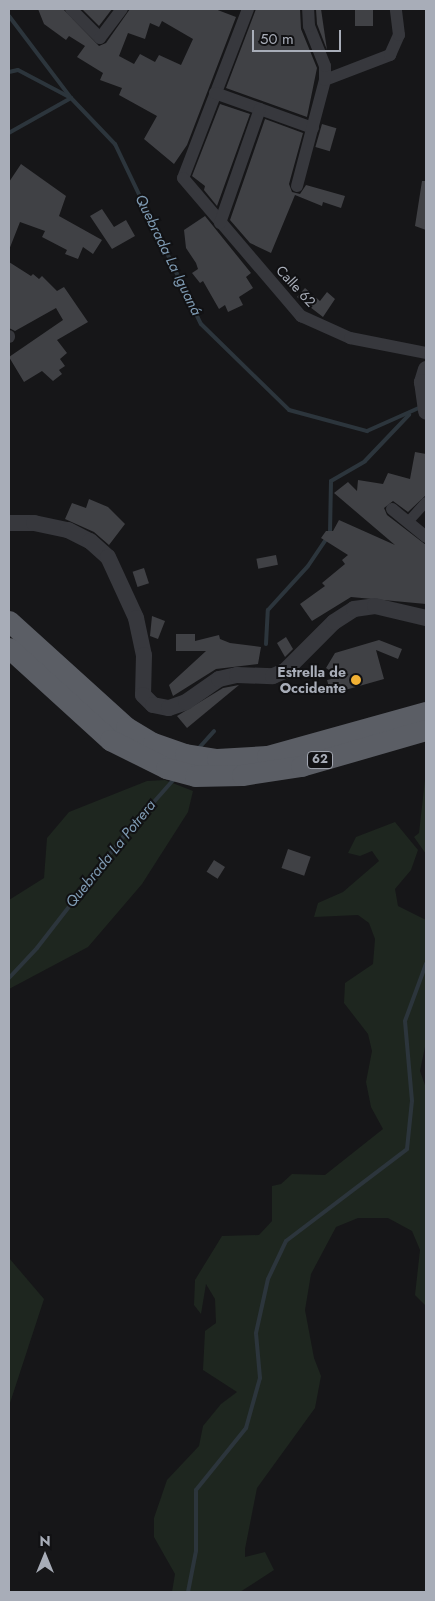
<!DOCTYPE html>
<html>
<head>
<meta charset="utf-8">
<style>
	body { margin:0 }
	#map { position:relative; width:435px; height:1601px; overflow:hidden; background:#161618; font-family:Jost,sans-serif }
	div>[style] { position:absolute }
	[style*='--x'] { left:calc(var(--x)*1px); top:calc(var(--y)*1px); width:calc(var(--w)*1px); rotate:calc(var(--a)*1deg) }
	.green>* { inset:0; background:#1e261f }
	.stream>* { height:4px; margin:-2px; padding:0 2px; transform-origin:2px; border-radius:2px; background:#2c353c }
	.building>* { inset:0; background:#404145; transform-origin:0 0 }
	.pedestrian>* { height:10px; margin:-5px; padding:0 5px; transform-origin:5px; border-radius:5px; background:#37383d }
	.minor>* { height:12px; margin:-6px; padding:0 6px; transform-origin:6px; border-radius:6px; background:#37383d }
	.tertiary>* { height:16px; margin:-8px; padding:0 8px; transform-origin:8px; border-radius:8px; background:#37383d }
	.trunk>* { height:21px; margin:-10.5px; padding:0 10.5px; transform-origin:10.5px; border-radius:10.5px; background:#5b5e65 }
	.dots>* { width:14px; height:14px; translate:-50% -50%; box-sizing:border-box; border:2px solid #111113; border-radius:50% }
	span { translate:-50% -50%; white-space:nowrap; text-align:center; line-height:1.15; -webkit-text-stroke:4px #111113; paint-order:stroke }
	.shield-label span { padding:1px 4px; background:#111113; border:1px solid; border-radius:4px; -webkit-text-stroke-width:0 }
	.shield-label { font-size:12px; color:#a8adb8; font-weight:700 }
	.street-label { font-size:14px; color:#a8adb8 }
	.poi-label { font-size:14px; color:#a8adb8; font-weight:700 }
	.right { translate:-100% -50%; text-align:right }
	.water-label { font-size:15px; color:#7f9bb3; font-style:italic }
	.frame { position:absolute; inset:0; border:10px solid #a8adb8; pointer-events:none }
	.north { position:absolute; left:20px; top:1531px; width:50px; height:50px; -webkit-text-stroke:4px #111113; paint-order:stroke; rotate:0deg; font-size:14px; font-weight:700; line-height:20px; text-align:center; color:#a8adb8 }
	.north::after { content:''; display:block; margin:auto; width:18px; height:22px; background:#a8adb8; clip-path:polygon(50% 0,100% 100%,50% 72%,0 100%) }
	.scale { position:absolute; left:252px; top:30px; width:89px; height:22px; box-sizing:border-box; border:2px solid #a8adb8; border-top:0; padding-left:6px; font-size:15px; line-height:18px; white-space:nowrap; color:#a8adb8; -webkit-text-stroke:4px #111113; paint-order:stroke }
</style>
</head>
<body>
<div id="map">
	<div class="green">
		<div style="clip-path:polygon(426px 771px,426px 854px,414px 837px,419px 833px)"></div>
		<div style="clip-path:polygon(165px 780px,193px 791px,188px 812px,142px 884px,88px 947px,9px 989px,9px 900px,44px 878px,47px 838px,69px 812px,147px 781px)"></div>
		<div style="clip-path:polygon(395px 822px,418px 850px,411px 870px,395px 889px,398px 906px,426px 920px,426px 1042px,420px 1071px,426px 1088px,426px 1306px,415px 1295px,420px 1250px,412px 1231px,388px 1218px,358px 1218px,336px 1227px,311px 1274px,305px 1310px,314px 1358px,321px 1376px,315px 1408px,257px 1488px,245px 1549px,245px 1557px,265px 1552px,274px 1570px,240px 1592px,172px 1592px,175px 1574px,154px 1537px,154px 1518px,167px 1480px,199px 1446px,203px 1426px,221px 1404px,237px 1392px,203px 1370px,205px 1331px,216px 1323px,215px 1299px,206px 1284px,201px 1314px,194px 1305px,195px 1280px,222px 1236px,259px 1235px,272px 1221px,272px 1186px,281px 1184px,292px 1174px,325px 1175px,383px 1129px,371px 1107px,366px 1082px,372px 1051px,368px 1034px,344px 1003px,345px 983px,373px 964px,375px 939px,369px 923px,358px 915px,314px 917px,318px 903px,343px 892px,379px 861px,372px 851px,360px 856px,348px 853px,356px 837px)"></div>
		<div style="clip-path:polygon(9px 1258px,44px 1299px,9px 1406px)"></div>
	</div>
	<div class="stream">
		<div style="--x:9;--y:16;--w:103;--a:52.9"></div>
		<div style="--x:71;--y:98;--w:71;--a:150.6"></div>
		<div style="--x:9;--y:72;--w:9;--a:-13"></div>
		<div style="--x:18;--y:70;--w:60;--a:27.8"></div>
		<div style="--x:71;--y:98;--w:64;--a:46.3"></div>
		<div style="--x:115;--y:144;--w:199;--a:64.5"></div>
		<div style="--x:201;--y:324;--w:123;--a:44.3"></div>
		<div style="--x:289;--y:410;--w:81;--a:15.1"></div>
		<div style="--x:367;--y:431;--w:59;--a:-24"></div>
		<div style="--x:266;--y:644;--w:34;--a:-87"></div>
		<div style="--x:268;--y:610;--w:59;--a:-47.7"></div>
		<div style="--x:308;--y:566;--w:40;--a:-56"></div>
		<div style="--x:330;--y:533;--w:52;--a:-88.9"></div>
		<div style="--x:331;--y:481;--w:39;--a:-30"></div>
		<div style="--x:365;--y:461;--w:64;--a:-46.3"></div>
		<div style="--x:198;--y:749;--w:24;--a:-48"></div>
		<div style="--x:9;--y:978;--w:41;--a:-47"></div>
		<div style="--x:37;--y:948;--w:140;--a:-52.2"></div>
		<div style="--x:123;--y:837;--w:79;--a:-48.6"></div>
		<div style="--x:188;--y:1592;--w:42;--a:-79"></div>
		<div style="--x:196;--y:1551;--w:61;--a:-90"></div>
		<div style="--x:196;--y:1490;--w:80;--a:-51.1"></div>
		<div style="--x:246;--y:1428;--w:52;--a:-74.4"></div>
		<div style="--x:260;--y:1378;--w:45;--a:-95.1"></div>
		<div style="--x:256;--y:1333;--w:55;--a:-77.5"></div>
		<div style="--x:268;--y:1279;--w:42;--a:-64.7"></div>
		<div style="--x:286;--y:1241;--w:152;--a:-37.2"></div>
		<div style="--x:407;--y:1149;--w:48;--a:-84.1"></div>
		<div style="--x:412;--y:1101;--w:80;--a:-95"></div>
		<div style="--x:405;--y:1021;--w:61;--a:-69.8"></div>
	</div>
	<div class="building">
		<div style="clip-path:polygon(evenodd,38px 9px,63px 9px,99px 46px,106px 43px,130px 9px,215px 9px,236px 17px,187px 145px,174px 164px,144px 139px,157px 116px,119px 95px,122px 88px,100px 80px,103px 73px,77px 57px,85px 46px,69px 36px,66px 40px,44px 24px,38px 9px,162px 21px,193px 39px,181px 65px,159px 55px,155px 62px,140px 54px,134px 64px,119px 56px,128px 33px,145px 39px,150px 23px,159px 27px,162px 21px)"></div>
		<div style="clip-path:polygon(82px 9px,112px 9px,99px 26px)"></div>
		<div style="clip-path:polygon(256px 9px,300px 9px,301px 29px,317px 68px,307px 117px,226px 88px)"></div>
		<div style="clip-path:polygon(316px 9px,321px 9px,327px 50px,317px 24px)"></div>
		<div style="left:355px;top:9px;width:18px;height:17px"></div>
		<div style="clip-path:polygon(220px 104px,250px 114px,217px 206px,204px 190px,205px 186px,192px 176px)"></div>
		<div style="clip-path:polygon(265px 119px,303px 133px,289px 184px,292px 192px,300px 194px,306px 185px,345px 196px,341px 208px,323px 202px,322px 206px,295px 195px,271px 253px,250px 243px,230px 220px)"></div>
		<div style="left:322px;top:124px;width:15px;height:24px;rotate:16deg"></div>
		<div style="clip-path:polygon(21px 164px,66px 196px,59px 216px,102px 240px,93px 254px,83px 247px,78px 259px,65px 254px,67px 250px,42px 237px,45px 231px,20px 222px,9px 250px,9px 182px)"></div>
		<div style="clip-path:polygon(422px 181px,426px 181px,426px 230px,415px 226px)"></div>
		<div style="clip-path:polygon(102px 209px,114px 227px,126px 220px,135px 236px,112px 249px,90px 216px)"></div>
		<div style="clip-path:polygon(205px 216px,251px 273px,246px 277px,253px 288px,239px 297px,243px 305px,228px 312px,225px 305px,219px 309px,203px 281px,200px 283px,192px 273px,198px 269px,196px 263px,186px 248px,184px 230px)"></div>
		<div style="clip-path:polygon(9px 262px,31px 276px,33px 274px,39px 279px,42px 276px,57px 291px,64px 287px,88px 322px,57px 340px,67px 353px,60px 359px,65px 366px,59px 370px,62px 374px,53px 381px,42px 371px,24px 382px,9px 357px,63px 320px,56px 308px,15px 331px,9px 328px)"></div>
		<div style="clip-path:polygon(305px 288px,320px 301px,327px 292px,335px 299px,323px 317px,297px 297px)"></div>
		<div style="clip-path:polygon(415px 452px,426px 454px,426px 495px,408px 512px,393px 501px,384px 508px,387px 515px,426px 545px,426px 604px,351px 597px,312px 621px,300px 604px,325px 586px,322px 583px,345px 564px,342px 560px,348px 555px,321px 538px,326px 531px,333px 531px,339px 520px,395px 545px,334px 493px,348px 482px,357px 491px,358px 480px,383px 484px,388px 473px,410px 479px)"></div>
		<div style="clip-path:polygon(89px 499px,108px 507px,125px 524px,109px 545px,94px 532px,65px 519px,72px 503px,86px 508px)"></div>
		<div style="left:276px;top:555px;width:10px;height:20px;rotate:79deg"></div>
		<div style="left:144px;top:568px;width:16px;height:12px;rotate:72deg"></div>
		<div style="clip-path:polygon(152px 616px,165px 621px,158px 639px,150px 636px)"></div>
		<div style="clip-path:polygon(176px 634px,195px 634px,195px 641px,219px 635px,220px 639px,230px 643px,261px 647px,258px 664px,216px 669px,173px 696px,169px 685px,206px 651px,176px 651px)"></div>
		<div style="clip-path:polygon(286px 637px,293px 649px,285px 657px,277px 643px)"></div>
		<div style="clip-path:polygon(379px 640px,402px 649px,398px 659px,376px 650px,384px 679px,331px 694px,327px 680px,340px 677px,326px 668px,335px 653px)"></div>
		<div style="clip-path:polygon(239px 685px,187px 728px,177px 716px,223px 688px)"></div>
		<div style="left:288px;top:849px;width:24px;height:20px;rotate:19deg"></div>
		<div style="left:214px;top:860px;width:13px;height:14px;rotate:32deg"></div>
	</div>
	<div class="pedestrian">
		<div style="--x:408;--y:522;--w:27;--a:-48"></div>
	</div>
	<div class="minor">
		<div style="--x:71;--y:9;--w:41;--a:45"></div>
		<div style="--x:100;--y:38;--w:36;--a:-53"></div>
		<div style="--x:248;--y:9;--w:181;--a:111"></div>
		<div style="--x:183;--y:178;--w:182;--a:49.5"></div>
		<div style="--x:301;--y:316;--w:54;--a:24.2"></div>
		<div style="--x:350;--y:338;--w:77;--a:11.2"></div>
		<div style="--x:325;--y:80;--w:70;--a:-21"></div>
		<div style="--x:390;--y:55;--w:22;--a:-66"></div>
		<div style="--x:399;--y:35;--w:26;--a:-97"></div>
		<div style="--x:215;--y:93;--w:104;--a:19.7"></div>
		<div style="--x:297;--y:186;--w:110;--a:-75.2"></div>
		<div style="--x:325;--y:80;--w:14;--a:-90"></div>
		<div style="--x:325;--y:66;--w:43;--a:-111.8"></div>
		<div style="--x:309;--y:26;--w:17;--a:-93"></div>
		<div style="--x:220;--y:223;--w:121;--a:-70.7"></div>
		<div style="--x:9;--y:336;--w:1;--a:90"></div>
		<div style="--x:392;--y:509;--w:44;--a:39.5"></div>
	</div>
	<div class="tertiary">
		<div style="--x:426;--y:369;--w:14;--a:107"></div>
		<div style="--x:422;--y:382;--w:30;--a:82"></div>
		<div style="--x:9;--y:523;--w:25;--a:0"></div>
		<div style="--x:34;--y:523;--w:35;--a:12"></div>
		<div style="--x:68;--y:530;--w:25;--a:27"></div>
		<div style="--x:90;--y:541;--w:24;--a:42"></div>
		<div style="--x:108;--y:557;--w:67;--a:65.3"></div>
		<div style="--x:136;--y:618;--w:38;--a:78"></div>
		<div style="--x:144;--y:655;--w:40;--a:91.4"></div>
		<div style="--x:143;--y:695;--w:14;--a:45"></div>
		<div style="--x:153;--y:705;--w:16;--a:11"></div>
		<div style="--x:169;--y:708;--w:18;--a:-19"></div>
		<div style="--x:186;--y:702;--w:40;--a:-34.9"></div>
		<div style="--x:219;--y:679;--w:18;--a:-13"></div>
		<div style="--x:237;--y:675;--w:36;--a:2"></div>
		<div style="--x:273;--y:676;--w:13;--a:-23"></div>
		<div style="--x:285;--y:671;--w:69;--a:-45"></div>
		<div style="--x:334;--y:622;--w:24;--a:-33"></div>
		<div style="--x:354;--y:609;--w:21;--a:-8"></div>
		<div style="--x:375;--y:606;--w:52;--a:13.2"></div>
	</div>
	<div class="trunk">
		<div style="--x:9;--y:621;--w:158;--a:42.2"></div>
		<div style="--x:126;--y:727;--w:31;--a:31"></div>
		<div style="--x:153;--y:743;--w:34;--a:19"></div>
		<div style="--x:185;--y:754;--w:32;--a:9"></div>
		<div style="--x:217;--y:759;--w:50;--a:-3.4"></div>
		<div style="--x:267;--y:756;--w:165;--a:-15.5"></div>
		<div style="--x:9;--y:648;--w:137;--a:42.3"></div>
		<div style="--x:110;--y:740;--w:63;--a:26.6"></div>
		<div style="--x:166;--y:768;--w:30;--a:15"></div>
		<div style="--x:195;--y:776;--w:47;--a:-1.2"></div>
		<div style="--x:242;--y:775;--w:60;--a:-8.7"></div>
		<div style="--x:301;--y:766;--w:130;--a:-16.1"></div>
	</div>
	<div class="dots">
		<div style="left:356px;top:680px;background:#f2b134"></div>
	</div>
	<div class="shield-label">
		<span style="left:320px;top:760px">62</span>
	</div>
	<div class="street-label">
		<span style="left:296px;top:286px;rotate:47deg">Calle 62</span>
	</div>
	<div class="poi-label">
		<span class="right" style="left:346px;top:680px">Estrella de<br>Occidente</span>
	</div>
	<div class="water-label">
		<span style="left:168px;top:255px;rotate:64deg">Quebrada La Iguaná</span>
		<span style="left:111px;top:854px;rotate:-51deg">Quebrada La Potrera</span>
	</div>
	<div class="frame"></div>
	<div class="north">N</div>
	<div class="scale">50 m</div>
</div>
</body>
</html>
